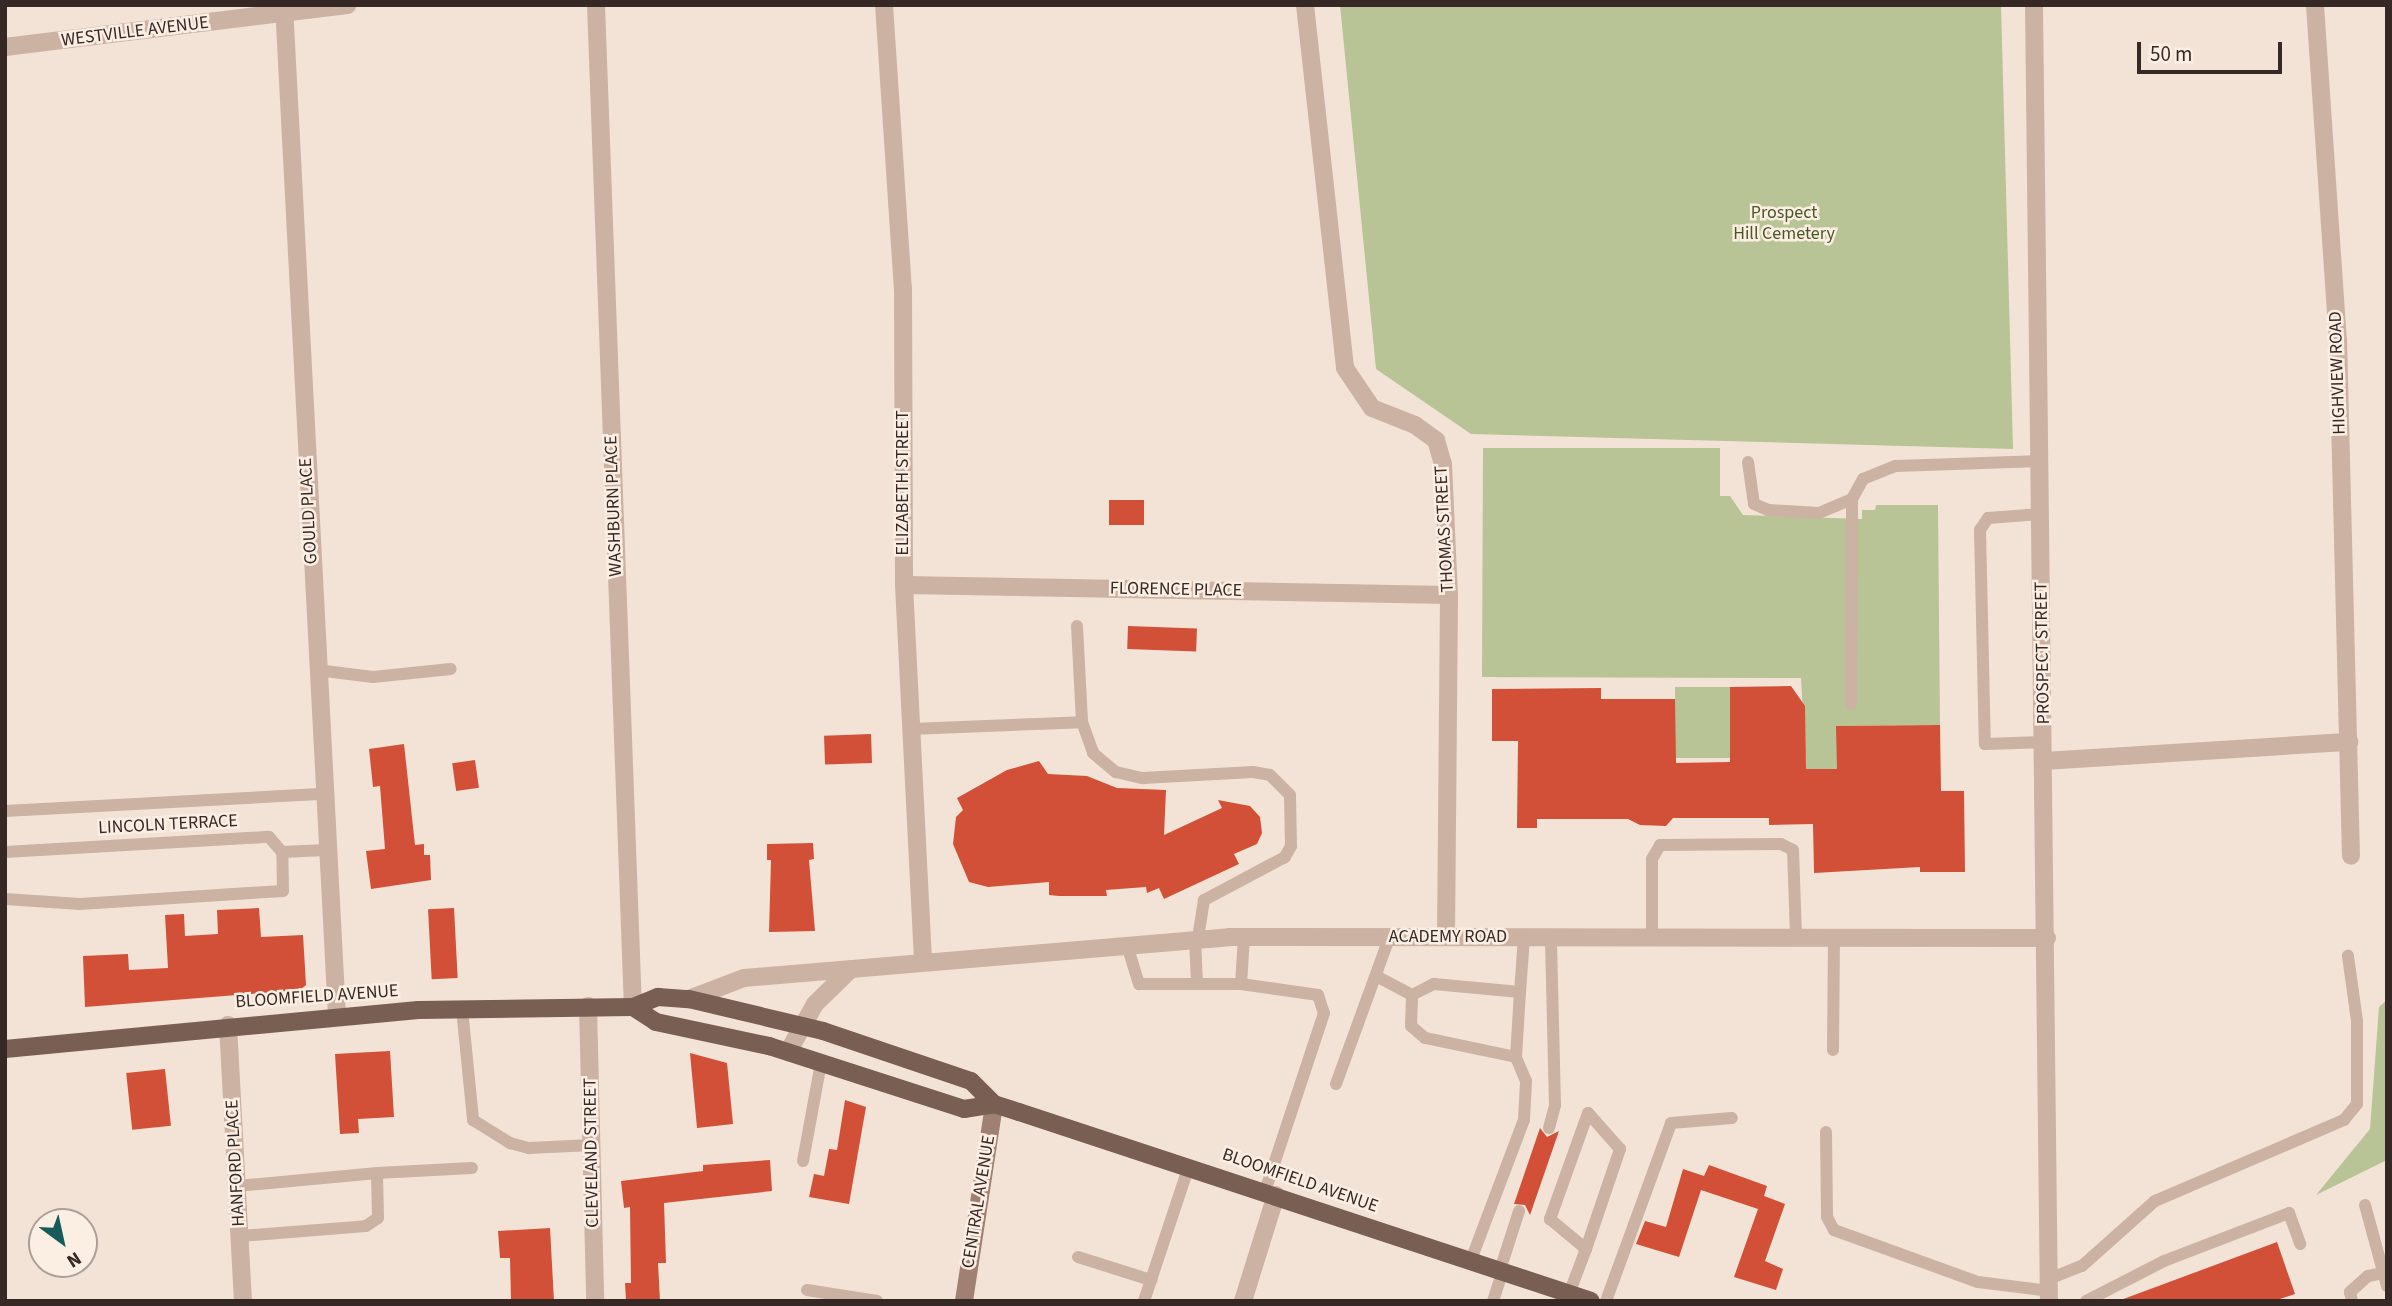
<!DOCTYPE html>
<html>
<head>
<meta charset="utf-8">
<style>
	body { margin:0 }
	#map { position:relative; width:2392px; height:1306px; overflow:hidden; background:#f3e3d7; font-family:"Source Sans 3",sans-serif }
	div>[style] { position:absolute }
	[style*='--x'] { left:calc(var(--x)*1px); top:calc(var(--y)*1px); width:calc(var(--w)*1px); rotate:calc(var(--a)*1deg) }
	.green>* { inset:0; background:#b8c396; transform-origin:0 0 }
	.building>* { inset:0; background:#d15037; transform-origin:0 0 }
	.service>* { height:12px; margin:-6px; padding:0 6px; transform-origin:6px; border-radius:6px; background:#ccb2a2 }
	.minor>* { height:18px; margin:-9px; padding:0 9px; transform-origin:9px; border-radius:9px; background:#ccb2a2 }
	.tertiary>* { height:18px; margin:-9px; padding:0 9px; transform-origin:9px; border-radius:9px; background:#ccb2a2 }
	.secondary>* { height:18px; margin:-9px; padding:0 9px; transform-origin:9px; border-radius:9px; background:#a08073 }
	.primary>* { height:18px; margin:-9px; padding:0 9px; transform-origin:9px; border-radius:9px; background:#795e54 }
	span { translate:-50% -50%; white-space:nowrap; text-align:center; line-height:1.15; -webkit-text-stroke:5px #fbeee3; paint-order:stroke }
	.street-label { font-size:18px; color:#362925 }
	.park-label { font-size:18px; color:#495627 }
	.frame { position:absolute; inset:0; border:7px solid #362925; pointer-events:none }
	.north { position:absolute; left:28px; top:1208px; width:70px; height:70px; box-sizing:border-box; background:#fbeee3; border:2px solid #ac9f97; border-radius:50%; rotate:147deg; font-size:19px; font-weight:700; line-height:28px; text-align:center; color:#362925 }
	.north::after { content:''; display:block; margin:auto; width:24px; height:32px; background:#175b5a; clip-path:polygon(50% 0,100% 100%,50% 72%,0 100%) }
	.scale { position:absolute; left:2137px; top:42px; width:145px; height:32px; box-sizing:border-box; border:4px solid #362925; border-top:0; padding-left:9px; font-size:21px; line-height:24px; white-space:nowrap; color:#362925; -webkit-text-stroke:5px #fbeee3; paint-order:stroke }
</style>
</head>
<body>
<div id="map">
	<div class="green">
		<div style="clip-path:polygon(1340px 5px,2001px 5px,2013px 449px,1471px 434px,1376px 369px)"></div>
		<div style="clip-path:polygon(1483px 448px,1720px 448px,1720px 496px,1730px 496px,1743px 515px,1862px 519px,1862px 510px,1875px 510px,1876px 505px,1938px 505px,1940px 725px,1837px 726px,1837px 769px,1806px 769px,1801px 678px,1482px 677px)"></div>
		<div style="left:1730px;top:687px;width:71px;height:55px;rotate:90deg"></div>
		<div style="clip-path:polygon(2387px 1000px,2387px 1160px,2316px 1195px,2370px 1129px,2379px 1007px)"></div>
	</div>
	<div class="building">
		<div style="left:1109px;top:500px;width:35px;height:25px"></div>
		<div style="left:1128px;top:626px;width:69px;height:23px;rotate:2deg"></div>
		<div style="clip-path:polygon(1791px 686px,1805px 706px,1806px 769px,1837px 769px,1836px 726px,1940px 725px,1941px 791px,1964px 791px,1965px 872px,1920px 872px,1920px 867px,1814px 873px,1813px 824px,1769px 825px,1769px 818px,1673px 818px,1666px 826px,1640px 825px,1628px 819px,1537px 819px,1537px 828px,1517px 828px,1518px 741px,1492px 741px,1492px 689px,1601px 688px,1601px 699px,1675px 699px,1676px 763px,1730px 762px,1730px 687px)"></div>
		<div style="left:871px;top:734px;width:29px;height:47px;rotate:88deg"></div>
		<div style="clip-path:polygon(404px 744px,415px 845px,424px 844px,424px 855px,430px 855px,431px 880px,371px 889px,366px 851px,385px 849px,380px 786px,373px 787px,369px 749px)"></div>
		<div style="left:475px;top:760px;width:28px;height:23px;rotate:82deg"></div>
		<div style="clip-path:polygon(1039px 761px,1048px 774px,1087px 776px,1117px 788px,1166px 790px,1164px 835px,1222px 808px,1218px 800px,1250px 806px,1260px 817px,1262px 833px,1257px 844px,1234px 854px,1239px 864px,1164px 899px,1159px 888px,1147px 893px,1146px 887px,1106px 890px,1107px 896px,1059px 896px,1049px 895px,1049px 882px,988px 887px,969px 882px,953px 844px,956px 817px,963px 810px,957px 798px,1007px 770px)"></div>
		<div style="clip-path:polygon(813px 843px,814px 859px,809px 860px,815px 931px,769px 932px,771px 860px,767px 860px,767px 844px)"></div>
		<div style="clip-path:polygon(259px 908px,261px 937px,303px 935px,306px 985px,300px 990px,85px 1007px,83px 956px,128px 954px,129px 970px,168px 968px,165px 915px,184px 914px,185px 936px,218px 934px,217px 910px)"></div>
		<div style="left:454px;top:908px;width:70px;height:26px;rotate:87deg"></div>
		<div style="clip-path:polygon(390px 1051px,394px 1117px,358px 1119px,359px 1133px,340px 1134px,335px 1054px)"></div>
		<div style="clip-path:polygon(690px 1053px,727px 1063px,733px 1124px,697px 1128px)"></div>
		<div style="left:165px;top:1069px;width:57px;height:39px;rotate:84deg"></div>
		<div style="clip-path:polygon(845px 1100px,866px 1107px,849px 1204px,809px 1197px,814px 1174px,824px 1176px,829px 1149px,837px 1150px)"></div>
		<div style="clip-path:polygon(1540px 1128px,1547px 1137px,1559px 1131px,1530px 1215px,1525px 1205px,1514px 1204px)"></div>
		<div style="clip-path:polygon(770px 1160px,772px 1191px,664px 1203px,666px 1263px,658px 1263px,660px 1301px,626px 1301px,625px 1283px,631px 1283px,630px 1207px,624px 1208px,621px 1181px,703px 1171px,703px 1165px)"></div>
		<div style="clip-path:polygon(1709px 1165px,1767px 1186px,1764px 1196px,1785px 1204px,1765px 1261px,1783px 1269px,1776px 1290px,1734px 1277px,1758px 1209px,1701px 1190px,1679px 1257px,1636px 1244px,1645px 1221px,1666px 1227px,1683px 1169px,1704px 1176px)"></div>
		<div style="clip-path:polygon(550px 1228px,554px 1301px,511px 1301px,510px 1258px,500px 1258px,498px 1231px)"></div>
		<div style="clip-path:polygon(2277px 1242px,2295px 1294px,2274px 1301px,2118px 1301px)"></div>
	</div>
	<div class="service">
		<div style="--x:1748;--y:462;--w:42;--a:81.9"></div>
		<div style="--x:1754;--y:504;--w:15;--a:23"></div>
		<div style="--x:1768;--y:510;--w:51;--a:3.4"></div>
		<div style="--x:1819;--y:513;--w:36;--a:-23"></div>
		<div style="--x:1852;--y:499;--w:23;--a:-61"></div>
		<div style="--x:1863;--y:479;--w:35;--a:-22"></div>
		<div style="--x:1896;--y:466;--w:144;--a:-2"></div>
		<div style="--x:2041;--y:514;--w:53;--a:175.7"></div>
		<div style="--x:1988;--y:518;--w:14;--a:124"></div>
		<div style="--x:1980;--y:530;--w:214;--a:88.7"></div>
		<div style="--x:1985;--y:744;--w:59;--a:-1.9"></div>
		<div style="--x:1077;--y:626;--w:96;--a:87"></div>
		<div style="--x:1082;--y:722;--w:33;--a:70"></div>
		<div style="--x:1093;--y:753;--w:30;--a:40"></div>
		<div style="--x:1116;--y:772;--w:28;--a:13"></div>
		<div style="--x:1143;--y:778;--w:110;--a:-3.1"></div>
		<div style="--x:1253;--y:772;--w:17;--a:10"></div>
		<div style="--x:1270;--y:775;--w:28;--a:45"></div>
		<div style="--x:1290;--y:795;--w:51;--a:88.9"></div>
		<div style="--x:1291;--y:846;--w:13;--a:119"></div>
		<div style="--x:1285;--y:857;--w:92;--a:152"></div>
		<div style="--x:1204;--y:900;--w:39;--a:99"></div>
		<div style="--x:317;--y:670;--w:56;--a:7.1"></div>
		<div style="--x:373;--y:677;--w:78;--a:-5.9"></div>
		<div style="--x:1851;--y:704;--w:205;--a:-89.7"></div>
		<div style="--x:911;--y:729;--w:171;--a:-2.3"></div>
		<div style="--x:5;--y:811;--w:319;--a:-3.1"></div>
		<div style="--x:5;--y:852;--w:264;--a:-3.3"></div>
		<div style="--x:269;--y:837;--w:20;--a:49"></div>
		<div style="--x:282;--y:852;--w:44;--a:-2.6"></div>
		<div style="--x:5;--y:899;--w:75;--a:3.8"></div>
		<div style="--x:80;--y:904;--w:203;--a:-3.7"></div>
		<div style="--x:283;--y:891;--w:39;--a:-91"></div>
		<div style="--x:1652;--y:937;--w:78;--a:-90"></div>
		<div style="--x:1652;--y:859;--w:16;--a:-60"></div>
		<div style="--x:1660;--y:845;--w:121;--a:-0.5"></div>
		<div style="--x:1781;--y:844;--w:13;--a:27"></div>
		<div style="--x:1793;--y:850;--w:87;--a:88"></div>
		<div style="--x:1195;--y:939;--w:44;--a:87.4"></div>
		<div style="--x:1127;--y:945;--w:41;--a:72.9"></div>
		<div style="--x:1139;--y:984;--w:102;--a:0"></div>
		<div style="--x:1241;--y:984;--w:78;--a:8.1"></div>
		<div style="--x:1318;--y:995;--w:19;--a:72"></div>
		<div style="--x:1324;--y:1013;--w:188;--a:108.3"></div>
		<div style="--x:1376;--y:976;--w:41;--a:27.8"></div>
		<div style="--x:1241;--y:984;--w:47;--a:-86.3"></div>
		<div style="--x:462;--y:1009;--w:112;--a:84.3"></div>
		<div style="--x:473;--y:1120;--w:44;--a:31.9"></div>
		<div style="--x:510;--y:1143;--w:20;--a:15"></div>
		<div style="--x:529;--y:1148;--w:63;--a:-2.7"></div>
		<div style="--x:1833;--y:1050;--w:112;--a:-89.5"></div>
		<div style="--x:1516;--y:1057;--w:93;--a:-168.2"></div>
		<div style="--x:1425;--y:1038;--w:18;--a:-139"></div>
		<div style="--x:1411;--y:1026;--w:31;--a:-88"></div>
		<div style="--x:1412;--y:995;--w:25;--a:-27"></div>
		<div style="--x:1434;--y:984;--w:86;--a:5.3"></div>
		<div style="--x:1520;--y:992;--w:55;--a:-85.8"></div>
		<div style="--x:1336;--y:1084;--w:158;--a:-70"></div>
		<div style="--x:1549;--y:1128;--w:24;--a:-75"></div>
		<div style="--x:1555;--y:1105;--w:168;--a:-91.4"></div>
		<div style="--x:1826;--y:1132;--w:85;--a:89.3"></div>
		<div style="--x:1827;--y:1217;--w:15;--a:62"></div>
		<div style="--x:1834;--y:1230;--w:153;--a:19.9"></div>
		<div style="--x:1978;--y:1282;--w:72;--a:7.2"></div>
		<div style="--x:803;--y:1161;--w:100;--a:-79.6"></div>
		<div style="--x:237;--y:1186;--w:141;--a:-5.3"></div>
		<div style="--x:2365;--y:1205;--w:84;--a:74.8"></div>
		<div style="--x:240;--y:1236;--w:126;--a:-4.5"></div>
		<div style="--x:366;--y:1226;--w:14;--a:-34"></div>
		<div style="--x:378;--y:1218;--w:45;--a:-91.3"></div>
		<div style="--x:377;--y:1173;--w:95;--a:-3"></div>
		<div style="--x:1078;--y:1257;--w:77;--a:17.5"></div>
		<div style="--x:1471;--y:1260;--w:150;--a:-69.3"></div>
		<div style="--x:1524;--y:1120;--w:39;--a:-87"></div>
		<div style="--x:1526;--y:1081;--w:26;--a:-113"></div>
		<div style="--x:1516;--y:1057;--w:65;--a:-86.5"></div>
		<div style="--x:1500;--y:1270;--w:62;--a:-72.1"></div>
		<div style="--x:2049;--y:1279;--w:35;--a:-22"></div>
		<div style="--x:2082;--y:1266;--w:98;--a:-41.7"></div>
		<div style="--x:2155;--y:1201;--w:206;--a:-23.2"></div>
		<div style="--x:2344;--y:1120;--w:21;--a:-51"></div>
		<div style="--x:2357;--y:1104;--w:83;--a:-90"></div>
		<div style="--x:2357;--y:1021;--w:66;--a:-97.9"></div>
		<div style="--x:807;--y:1290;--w:71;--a:8.9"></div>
		<div style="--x:1569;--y:1294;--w:48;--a:-69.3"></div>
		<div style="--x:1586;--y:1249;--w:106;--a:-71.2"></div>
		<div style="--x:1620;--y:1149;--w:48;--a:-131.6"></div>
		<div style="--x:1588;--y:1113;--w:113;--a:109.7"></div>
		<div style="--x:1550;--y:1219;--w:47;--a:39.8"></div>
		<div style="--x:1144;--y:1301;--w:142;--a:-71.6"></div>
		<div style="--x:1493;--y:1301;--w:32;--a:-72"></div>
		<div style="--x:1606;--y:1301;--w:189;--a:-69.9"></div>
		<div style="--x:1671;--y:1123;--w:61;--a:-4.7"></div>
		<div style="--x:2086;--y:1301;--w:88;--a:-27.1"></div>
		<div style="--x:2164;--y:1261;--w:134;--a:-21"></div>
		<div style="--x:2289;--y:1213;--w:33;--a:70"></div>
		<div style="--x:2352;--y:1301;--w:9;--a:-103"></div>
		<div style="--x:2350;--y:1292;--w:24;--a:-42"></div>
		<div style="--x:2368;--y:1276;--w:15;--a:-11"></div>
	</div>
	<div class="minor">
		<div style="--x:284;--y:5;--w:1012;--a:87"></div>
		<div style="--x:596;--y:5;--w:1003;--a:87.89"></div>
		<div style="--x:884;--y:5;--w:284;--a:86.2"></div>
		<div style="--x:903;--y:288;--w:297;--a:89.8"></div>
		<div style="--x:904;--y:585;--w:375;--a:87.1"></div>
		<div style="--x:1305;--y:5;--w:365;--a:83.7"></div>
		<div style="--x:1345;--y:368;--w:48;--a:56"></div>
		<div style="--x:1372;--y:408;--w:46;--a:21.6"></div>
		<div style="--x:1415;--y:425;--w:26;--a:36"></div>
		<div style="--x:1436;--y:440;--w:25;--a:74"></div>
		<div style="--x:1443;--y:464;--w:131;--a:87.4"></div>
		<div style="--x:1449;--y:595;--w:341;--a:90.5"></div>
		<div style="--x:2034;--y:5;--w:1296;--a:89.34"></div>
		<div style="--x:2315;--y:5;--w:336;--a:86.1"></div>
		<div style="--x:2338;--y:340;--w:516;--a:88.56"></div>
		<div style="--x:904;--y:585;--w:545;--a:1.05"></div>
		<div style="--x:2044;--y:761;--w:306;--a:-3.6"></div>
		<div style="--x:689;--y:999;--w:59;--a:-20.9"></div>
		<div style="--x:744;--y:978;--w:487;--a:-4.8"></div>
		<div style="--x:1229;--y:937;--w:818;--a:0.07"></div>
		<div style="--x:588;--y:1006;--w:295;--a:88.6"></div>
		<div style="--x:228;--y:1025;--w:276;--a:86.9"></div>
		<div style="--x:788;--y:1052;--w:55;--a:-60.6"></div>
		<div style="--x:815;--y:1004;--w:50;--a:-44.2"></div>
		<div style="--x:1243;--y:1301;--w:111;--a:-72.7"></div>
	</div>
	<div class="tertiary">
		<div style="--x:5;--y:47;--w:345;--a:-7"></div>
	</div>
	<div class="secondary">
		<div style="--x:964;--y:1301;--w:199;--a:-81.3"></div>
	</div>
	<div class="primary">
		<div style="--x:633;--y:1007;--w:27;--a:33"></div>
		<div style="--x:656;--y:1022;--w:116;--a:12"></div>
		<div style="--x:769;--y:1046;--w:205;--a:17.9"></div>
		<div style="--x:964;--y:1109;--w:30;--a:-9"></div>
		<div style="--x:5;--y:1049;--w:415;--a:-5.4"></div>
		<div style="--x:418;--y:1010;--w:215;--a:-0.8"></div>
		<div style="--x:633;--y:1007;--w:27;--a:-22"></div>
		<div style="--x:658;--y:997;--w:31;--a:4"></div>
		<div style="--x:689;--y:999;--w:138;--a:13.4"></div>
		<div style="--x:823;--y:1031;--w:156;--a:18.7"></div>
		<div style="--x:971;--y:1081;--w:33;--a:45"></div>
		<div style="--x:994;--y:1104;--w:26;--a:18"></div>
		<div style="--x:1019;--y:1112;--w:602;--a:18.28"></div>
	</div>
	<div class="street-label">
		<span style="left:135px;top:32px;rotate:-7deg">WESTVILLE AVENUE</span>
		<span style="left:2338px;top:373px;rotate:-92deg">HIGHVIEW ROAD</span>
		<span style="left:903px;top:483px;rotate:-90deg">ELIZABETH STREET</span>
		<span style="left:614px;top:506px;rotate:-92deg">WASHBURN PLACE</span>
		<span style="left:309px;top:511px;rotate:-93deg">GOULD PLACE</span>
		<span style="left:1445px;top:529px;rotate:-93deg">THOMAS STREET</span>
		<span style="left:1176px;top:590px;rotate:1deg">FLORENCE PLACE</span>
		<span style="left:2043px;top:653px;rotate:-91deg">PROSPECT STREET</span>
		<span style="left:168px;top:825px;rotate:-3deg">LINCOLN TERRACE</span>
		<span style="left:1448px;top:937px">ACADEMY ROAD</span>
		<span style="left:317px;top:997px;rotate:-4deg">BLOOMFIELD AVENUE</span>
		<span style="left:592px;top:1153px;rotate:-91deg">CLEVELAND STREET</span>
		<span style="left:236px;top:1163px;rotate:-93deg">HANFORD PLACE</span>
		<span style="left:1300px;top:1181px;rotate:19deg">BLOOMFIELD AVENUE</span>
		<span style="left:979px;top:1202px;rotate:-81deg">CENTRAL AVENUE</span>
	</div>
	<div class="park-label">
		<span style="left:1784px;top:224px">Prospect<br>Hill Cemetery</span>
	</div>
	<div class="frame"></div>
	<div class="north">N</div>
	<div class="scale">50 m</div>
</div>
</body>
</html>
